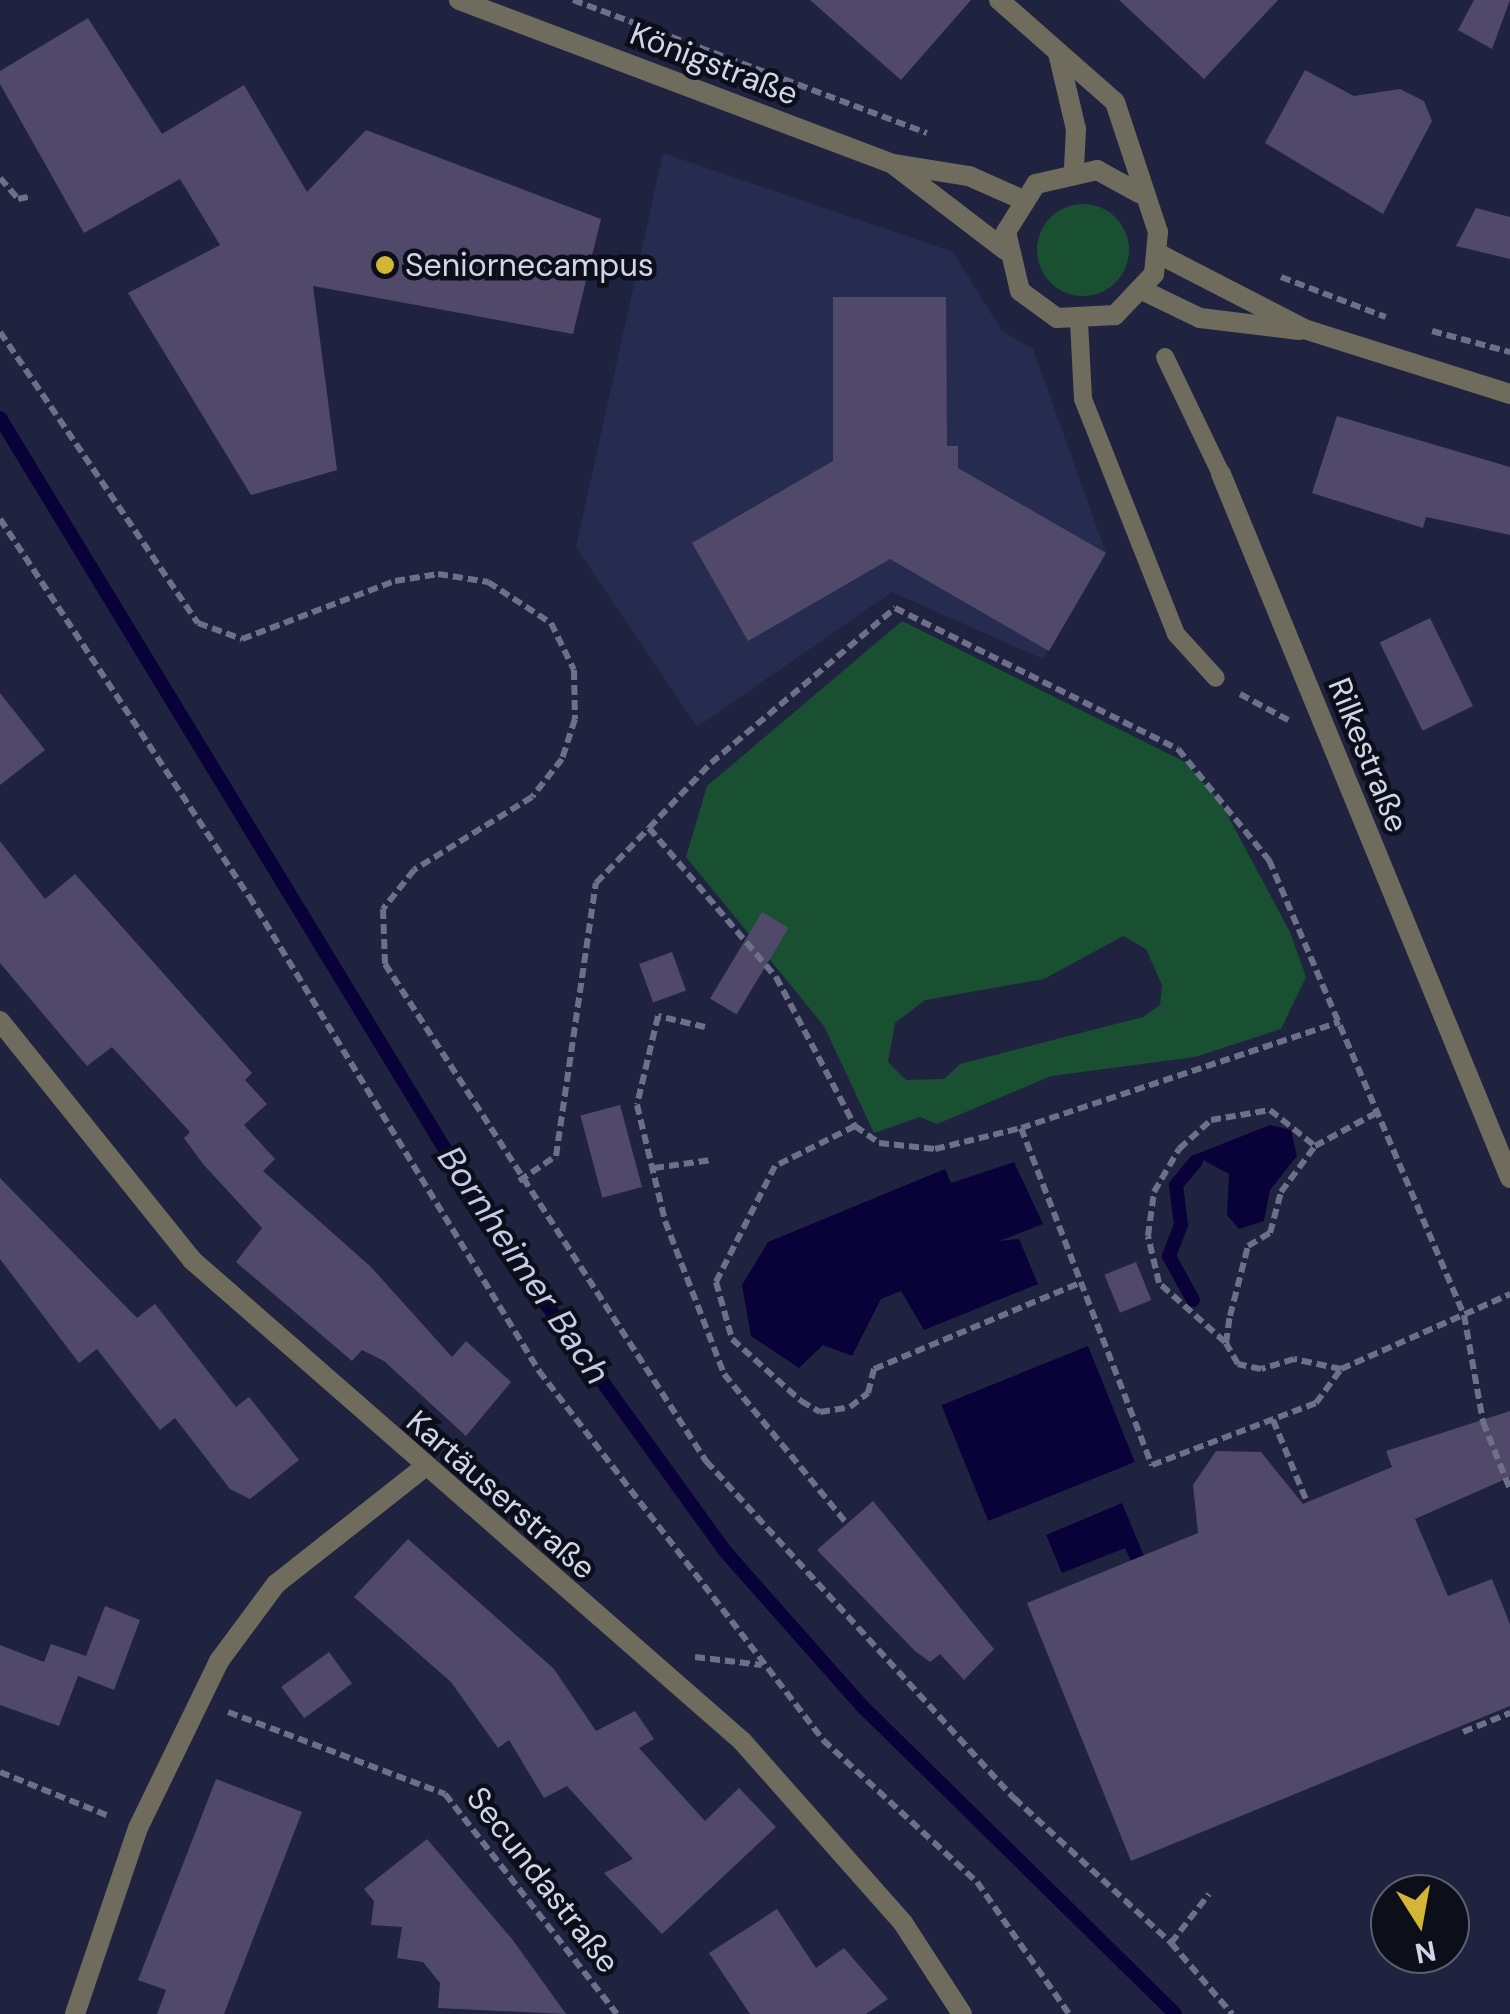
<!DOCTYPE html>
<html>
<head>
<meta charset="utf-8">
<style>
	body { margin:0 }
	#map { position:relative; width:1510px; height:2014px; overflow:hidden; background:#1f2340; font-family:"DM Sans",sans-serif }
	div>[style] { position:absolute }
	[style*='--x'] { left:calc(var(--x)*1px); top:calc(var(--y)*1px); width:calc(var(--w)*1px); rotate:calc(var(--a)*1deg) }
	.built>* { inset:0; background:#262c4f }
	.green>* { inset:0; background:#195032 }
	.round { border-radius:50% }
	.water>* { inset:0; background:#090239; transform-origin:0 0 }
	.stream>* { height:14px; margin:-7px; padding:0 7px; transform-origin:7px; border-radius:7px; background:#090239 }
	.building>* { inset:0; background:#514969; transform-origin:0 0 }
	.path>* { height:6px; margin-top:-3px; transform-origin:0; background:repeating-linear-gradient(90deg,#6c7089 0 10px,transparent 0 15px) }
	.service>* { height:18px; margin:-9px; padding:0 9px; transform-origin:9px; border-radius:9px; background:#706c5d }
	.minor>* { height:20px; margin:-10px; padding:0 10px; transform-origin:10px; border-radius:10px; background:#706c5d }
	.tertiary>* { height:20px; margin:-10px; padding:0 10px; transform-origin:10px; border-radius:10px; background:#706c5d }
	.dots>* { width:28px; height:28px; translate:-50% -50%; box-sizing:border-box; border:5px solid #0c0e1a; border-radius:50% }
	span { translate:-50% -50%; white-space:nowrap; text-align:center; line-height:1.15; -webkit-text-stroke:9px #0c0e1a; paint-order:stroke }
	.street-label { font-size:32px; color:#d1d5e8 }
	.poi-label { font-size:32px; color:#d1d5e8 }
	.left { translate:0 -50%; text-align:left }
	.water-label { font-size:35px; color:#c5cbe7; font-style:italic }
	.north { position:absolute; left:1370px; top:1874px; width:100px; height:100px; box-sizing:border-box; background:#0c0e1a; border:2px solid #5b5e6c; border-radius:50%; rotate:169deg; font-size:28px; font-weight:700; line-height:40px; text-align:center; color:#d1d5e8 }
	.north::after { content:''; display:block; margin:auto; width:35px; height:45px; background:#d3b635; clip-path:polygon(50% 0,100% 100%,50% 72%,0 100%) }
</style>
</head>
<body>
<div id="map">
	<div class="built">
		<div style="clip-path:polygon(663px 153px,953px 252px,1002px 331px,1033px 349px,1106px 553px,1043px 659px,892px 592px,697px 727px,576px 547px)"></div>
	</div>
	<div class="green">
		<div class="round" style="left:1037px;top:204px;width:92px;height:92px"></div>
		<div style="clip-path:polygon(evenodd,902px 621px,1185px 762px,1220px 801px,1290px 932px,1306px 977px,1281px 1029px,1195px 1057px,1051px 1076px,937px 1124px,920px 1117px,874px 1133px,824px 1026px,686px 857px,707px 786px,902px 621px,1123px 936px,1146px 949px,1162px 985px,1160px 1005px,1143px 1017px,960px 1064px,944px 1079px,906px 1080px,888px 1062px,895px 1023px,925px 1000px,1044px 979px,1123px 936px)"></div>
	</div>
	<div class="water">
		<div style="clip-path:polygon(1270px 1125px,1291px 1130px,1297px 1156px,1270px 1190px,1264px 1221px,1239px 1229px,1227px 1215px,1229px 1174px,1194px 1155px)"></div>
		<div style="clip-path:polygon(1014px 1162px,1043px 1224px,999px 1241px,1019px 1239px,1038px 1284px,924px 1330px,901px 1291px,881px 1299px,852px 1356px,823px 1345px,799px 1368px,751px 1336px,742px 1285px,768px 1242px,945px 1169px,951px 1183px)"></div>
		<div style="left:1088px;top:1346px;width:125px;height:158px;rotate:68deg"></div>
		<div style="clip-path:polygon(1122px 1503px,1144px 1556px,1131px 1561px,1125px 1548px,1062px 1573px,1046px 1535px)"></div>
	</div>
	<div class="stream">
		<div style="--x:0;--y:418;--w:966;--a:58.68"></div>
		<div style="--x:502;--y:1243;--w:379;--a:54.1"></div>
		<div style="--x:724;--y:1550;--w:208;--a:48.5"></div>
		<div style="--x:862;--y:1706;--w:439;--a:44.5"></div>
		<div style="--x:1193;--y:1300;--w:50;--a:-118.6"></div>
		<div style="--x:1169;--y:1256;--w:33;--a:-69"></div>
		<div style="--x:1181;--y:1225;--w:40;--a:-97.1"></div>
		<div style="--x:1176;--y:1185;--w:31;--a:-50"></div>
	</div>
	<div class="building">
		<div style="clip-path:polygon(810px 0,971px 0,901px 80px)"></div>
		<div style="clip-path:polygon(1119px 0,1278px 0,1204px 79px)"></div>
		<div style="clip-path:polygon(1474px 0,1510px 0,1492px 49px,1458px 30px)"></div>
		<div style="clip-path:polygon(88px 18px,162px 134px,244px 85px,307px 192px,366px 130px,601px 219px,573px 334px,313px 286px,337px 470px,251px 495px,128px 293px,220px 245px,180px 179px,84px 233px,0 84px,0 71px)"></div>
		<div style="clip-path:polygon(1305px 70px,1354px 96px,1400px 89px,1424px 101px,1432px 121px,1383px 214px,1265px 143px)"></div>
		<div style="clip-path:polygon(1476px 208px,1510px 217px,1510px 259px,1456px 246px)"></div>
		<div style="clip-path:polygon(833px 297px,946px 297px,947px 446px,958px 446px,958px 468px,1106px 553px,1049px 651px,890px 559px,748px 641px,692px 543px,833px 461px)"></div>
		<div style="clip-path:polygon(1337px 416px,1510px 467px,1510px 535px,1426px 517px,1423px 528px,1312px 493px)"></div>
		<div style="left:1430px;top:618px;width:98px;height:56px;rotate:64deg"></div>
		<div style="clip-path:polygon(0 693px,45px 750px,0 785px)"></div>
		<div style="clip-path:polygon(0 841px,45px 899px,75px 874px,252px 1073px,245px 1080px,267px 1104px,244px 1125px,275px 1159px,263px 1171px,371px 1267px,452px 1357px,466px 1341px,511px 1382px,466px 1436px,384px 1361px,362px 1350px,352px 1361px,236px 1262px,262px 1228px,203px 1164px,184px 1138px,190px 1132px,112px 1047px,87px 1066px,0 963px)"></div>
		<div style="left:762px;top:912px;width:31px;height:101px;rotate:31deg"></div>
		<div style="left:672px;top:952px;width:41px;height:35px;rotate:70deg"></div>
		<div style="left:620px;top:1105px;width:85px;height:41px;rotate:75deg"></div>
		<div style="clip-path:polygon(0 1178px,137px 1318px,155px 1304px,236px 1407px,249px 1397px,299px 1460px,250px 1499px,230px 1489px,175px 1418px,160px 1430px,97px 1349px,79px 1363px,0 1259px)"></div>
		<div style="left:1136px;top:1262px;width:41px;height:34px;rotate:68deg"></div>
		<div style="clip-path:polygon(1510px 1411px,1510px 1477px,1415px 1519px,1448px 1596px,1492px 1579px,1510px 1624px,1510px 1706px,1131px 1861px,1027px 1603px,1198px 1533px,1193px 1485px,1216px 1451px,1261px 1452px,1303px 1504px,1392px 1467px,1386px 1451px)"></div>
		<div style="clip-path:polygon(873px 1501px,994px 1649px,964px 1680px,940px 1654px,930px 1662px,915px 1651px,817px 1550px)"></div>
		<div style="clip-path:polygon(408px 1539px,554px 1669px,596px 1731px,635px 1711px,654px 1739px,639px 1748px,705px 1821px,739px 1788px,776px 1827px,662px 1934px,604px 1873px,633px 1859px,567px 1786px,544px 1798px,509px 1740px,498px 1748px,451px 1682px,354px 1597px)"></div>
		<div style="clip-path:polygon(105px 1606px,140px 1620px,114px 1690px,78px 1676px,59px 1726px,0 1705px,0 1645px,44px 1662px,51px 1644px,86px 1656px)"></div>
		<div style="left:329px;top:1652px;width:39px;height:59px;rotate:54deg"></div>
		<div style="clip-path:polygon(216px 1779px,302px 1812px,224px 2014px,157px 2014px,166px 1990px,138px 1980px)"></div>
		<div style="clip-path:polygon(427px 1839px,512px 1939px,566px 2014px,438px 2008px,440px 1983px,423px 1962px,397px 1958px,402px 1927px,371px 1925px,374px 1901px,364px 1889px)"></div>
		<div style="clip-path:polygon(777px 1909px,816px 1968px,844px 1948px,888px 1999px,866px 2014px,750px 2014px,709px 1953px)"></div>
	</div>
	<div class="path">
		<div style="--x:573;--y:0;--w:378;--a:20.6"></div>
		<div style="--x:0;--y:178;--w:28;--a:49"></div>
		<div style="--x:18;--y:199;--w:14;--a:-12"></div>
		<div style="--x:1281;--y:277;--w:112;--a:20.9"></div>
		<div style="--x:1432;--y:331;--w:81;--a:15.1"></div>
		<div style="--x:0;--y:332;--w:352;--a:55.8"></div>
		<div style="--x:198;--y:623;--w:47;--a:20"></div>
		<div style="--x:242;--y:639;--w:164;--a:-20.8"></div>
		<div style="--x:395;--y:581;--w:44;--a:-9.2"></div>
		<div style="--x:438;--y:574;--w:51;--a:9.1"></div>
		<div style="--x:488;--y:582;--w:75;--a:33.1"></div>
		<div style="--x:551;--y:623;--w:52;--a:63.9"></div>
		<div style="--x:574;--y:670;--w:49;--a:88.8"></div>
		<div style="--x:575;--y:719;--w:42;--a:108"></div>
		<div style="--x:562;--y:759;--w:48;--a:128.3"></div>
		<div style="--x:532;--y:797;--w:139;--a:148.3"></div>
		<div style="--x:414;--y:870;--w:50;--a:128.5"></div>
		<div style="--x:383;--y:909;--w:55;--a:87.9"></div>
		<div style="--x:385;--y:964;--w:592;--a:57.14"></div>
		<div style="--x:706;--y:1461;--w:457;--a:47.6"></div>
		<div style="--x:1014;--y:1798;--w:214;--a:42.7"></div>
		<div style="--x:1171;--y:1943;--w:94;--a:49.3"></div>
		<div style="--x:0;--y:519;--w:452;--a:56.6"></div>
		<div style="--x:249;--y:896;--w:557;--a:58.59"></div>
		<div style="--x:539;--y:1371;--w:466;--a:52.4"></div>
		<div style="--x:823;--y:1740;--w:209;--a:42.7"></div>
		<div style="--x:977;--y:1882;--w:161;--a:55.1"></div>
		<div style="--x:1240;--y:694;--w:55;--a:28.4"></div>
		<div style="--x:649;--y:828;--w:90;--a:-46.4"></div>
		<div style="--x:711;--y:763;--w:241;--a:-40.1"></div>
		<div style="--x:895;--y:608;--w:316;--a:26.5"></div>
		<div style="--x:1178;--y:749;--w:144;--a:50.7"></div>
		<div style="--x:1269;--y:860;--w:495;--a:66.8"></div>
		<div style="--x:1464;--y:1315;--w:109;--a:79.9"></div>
		<div style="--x:1483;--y:1422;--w:72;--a:68.1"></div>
		<div style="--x:705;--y:1027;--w:48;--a:-166.8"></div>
		<div style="--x:658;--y:1016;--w:91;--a:103.3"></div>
		<div style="--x:637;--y:1105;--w:119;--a:76.4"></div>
		<div style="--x:665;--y:1221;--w:164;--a:68.9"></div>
		<div style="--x:724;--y:1374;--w:194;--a:50.6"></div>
		<div style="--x:855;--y:1126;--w:89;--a:153.4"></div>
		<div style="--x:775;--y:1166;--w:130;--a:117"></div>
		<div style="--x:716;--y:1282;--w:59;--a:74.3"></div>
		<div style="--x:732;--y:1339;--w:93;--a:41.9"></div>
		<div style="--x:801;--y:1401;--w:22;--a:30"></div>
		<div style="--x:820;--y:1412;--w:30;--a:-9"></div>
		<div style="--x:850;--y:1407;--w:23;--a:-38"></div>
		<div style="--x:868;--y:1393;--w:25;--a:-76"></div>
		<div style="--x:874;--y:1369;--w:225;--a:-22.7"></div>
		<div style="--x:1021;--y:1128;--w:362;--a:68.8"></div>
		<div style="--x:1152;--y:1465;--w:175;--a:-20.7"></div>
		<div style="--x:1316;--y:1403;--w:42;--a:-53.7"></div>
		<div style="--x:1341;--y:1369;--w:185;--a:-23.9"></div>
		<div style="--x:654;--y:1168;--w:58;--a:-8"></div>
		<div style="--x:519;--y:1181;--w:45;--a:-34"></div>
		<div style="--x:556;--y:1156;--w:276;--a:-81.7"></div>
		<div style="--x:596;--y:883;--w:76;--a:-46.1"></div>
		<div style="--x:649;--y:828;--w:196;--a:49.6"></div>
		<div style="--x:776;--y:977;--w:169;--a:62.1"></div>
		<div style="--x:855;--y:1126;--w:29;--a:35"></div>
		<div style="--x:879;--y:1143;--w:56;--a:6.1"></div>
		<div style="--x:935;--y:1149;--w:89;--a:-13.7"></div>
		<div style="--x:1021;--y:1128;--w:336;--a:-18.4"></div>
		<div style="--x:1225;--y:1342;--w:89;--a:-138.2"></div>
		<div style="--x:1159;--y:1283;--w:48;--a:-103.2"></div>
		<div style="--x:1148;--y:1236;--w:44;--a:-82.2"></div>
		<div style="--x:1154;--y:1192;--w:50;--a:-59.8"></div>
		<div style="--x:1179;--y:1149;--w:43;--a:-42.2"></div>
		<div style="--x:1211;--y:1120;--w:60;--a:-9.6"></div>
		<div style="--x:1270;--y:1110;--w:58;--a:38.7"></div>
		<div style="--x:1341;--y:1369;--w:48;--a:-168"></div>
		<div style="--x:1294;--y:1359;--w:34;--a:163"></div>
		<div style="--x:1261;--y:1369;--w:24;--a:-168"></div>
		<div style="--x:1238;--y:1364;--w:24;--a:-120"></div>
		<div style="--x:1226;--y:1343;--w:27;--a:-82"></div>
		<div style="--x:1230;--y:1316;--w:72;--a:-75.6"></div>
		<div style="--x:1248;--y:1246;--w:26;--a:-31"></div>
		<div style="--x:1270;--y:1233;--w:42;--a:-75"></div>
		<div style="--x:1281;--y:1192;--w:57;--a:-53.5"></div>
		<div style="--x:1315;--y:1146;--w:72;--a:-28.4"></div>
		<div style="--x:1273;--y:1420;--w:89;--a:67.5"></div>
		<div style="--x:695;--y:1657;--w:67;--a:6.8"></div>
		<div style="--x:228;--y:1712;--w:232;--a:20.7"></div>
		<div style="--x:445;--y:1794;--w:279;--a:52"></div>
		<div style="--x:1463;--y:1732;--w:51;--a:-22"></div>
		<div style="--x:0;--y:1772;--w:118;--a:22"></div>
		<div style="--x:1171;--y:1943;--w:62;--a:-52.2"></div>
	</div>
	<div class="service">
		<div style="--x:1079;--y:322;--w:77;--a:87"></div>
		<div style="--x:1083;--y:399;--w:253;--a:68.4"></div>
		<div style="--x:1176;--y:634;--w:59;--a:47.7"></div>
		<div style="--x:1165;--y:357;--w:130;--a:64.4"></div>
	</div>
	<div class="minor">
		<div style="--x:1221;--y:474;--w:761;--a:67.68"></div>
		<div style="--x:0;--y:1021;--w:307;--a:51.2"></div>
		<div style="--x:192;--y:1260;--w:731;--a:41.17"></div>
		<div style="--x:742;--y:1741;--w:243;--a:48.5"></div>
		<div style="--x:903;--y:1923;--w:108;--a:57"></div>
		<div style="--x:75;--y:2014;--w:196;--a:-71.3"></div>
		<div style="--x:138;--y:1828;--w:186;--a:-64.1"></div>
		<div style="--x:219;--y:1661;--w:96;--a:-53.5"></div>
		<div style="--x:276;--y:1584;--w:186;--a:-38.2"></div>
	</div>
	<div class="tertiary">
		<div style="--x:459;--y:0;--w:464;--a:20.7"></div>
		<div style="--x:893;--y:164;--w:77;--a:9"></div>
		<div style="--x:969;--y:176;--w:57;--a:23.9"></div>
		<div style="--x:999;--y:0;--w:154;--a:41.3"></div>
		<div style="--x:1115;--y:102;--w:137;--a:71.7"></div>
		<div style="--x:1158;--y:232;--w:42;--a:95.4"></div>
		<div style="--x:1154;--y:274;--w:57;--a:133.6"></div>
		<div style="--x:1115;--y:315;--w:58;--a:177"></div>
		<div style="--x:1057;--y:318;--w:46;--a:-143.9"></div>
		<div style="--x:1020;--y:291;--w:61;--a:-103.3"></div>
		<div style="--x:1006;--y:232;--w:57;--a:-58"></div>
		<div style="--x:1036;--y:184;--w:63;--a:-12.9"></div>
		<div style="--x:1097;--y:170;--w:48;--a:28.7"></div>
		<div style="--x:1058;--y:53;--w:78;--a:76.7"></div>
		<div style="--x:1076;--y:129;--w:40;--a:92.9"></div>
		<div style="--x:894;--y:165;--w:140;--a:37.4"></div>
		<div style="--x:1159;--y:254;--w:163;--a:27.3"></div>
		<div style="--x:1304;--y:329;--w:216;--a:17.5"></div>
		<div style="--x:1144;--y:291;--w:62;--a:25.7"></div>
		<div style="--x:1200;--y:318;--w:100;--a:6.9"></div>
	</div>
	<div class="dots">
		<div style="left:385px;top:265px;background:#d3b635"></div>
	</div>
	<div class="street-label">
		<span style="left:714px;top:64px;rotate:21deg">Königstraße</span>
		<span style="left:1368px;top:755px;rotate:68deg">Rilkestraße</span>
		<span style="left:501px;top:1495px;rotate:41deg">Kartäuserstraße</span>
		<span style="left:543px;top:1880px;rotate:52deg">Secundastraße</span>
	</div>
	<div class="poi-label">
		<span class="left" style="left:405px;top:265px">Seniornecampus</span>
	</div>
	<div class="water-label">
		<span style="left:524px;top:1265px;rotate:56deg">Bornheimer Bach</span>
	</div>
	<div class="north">N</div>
</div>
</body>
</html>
